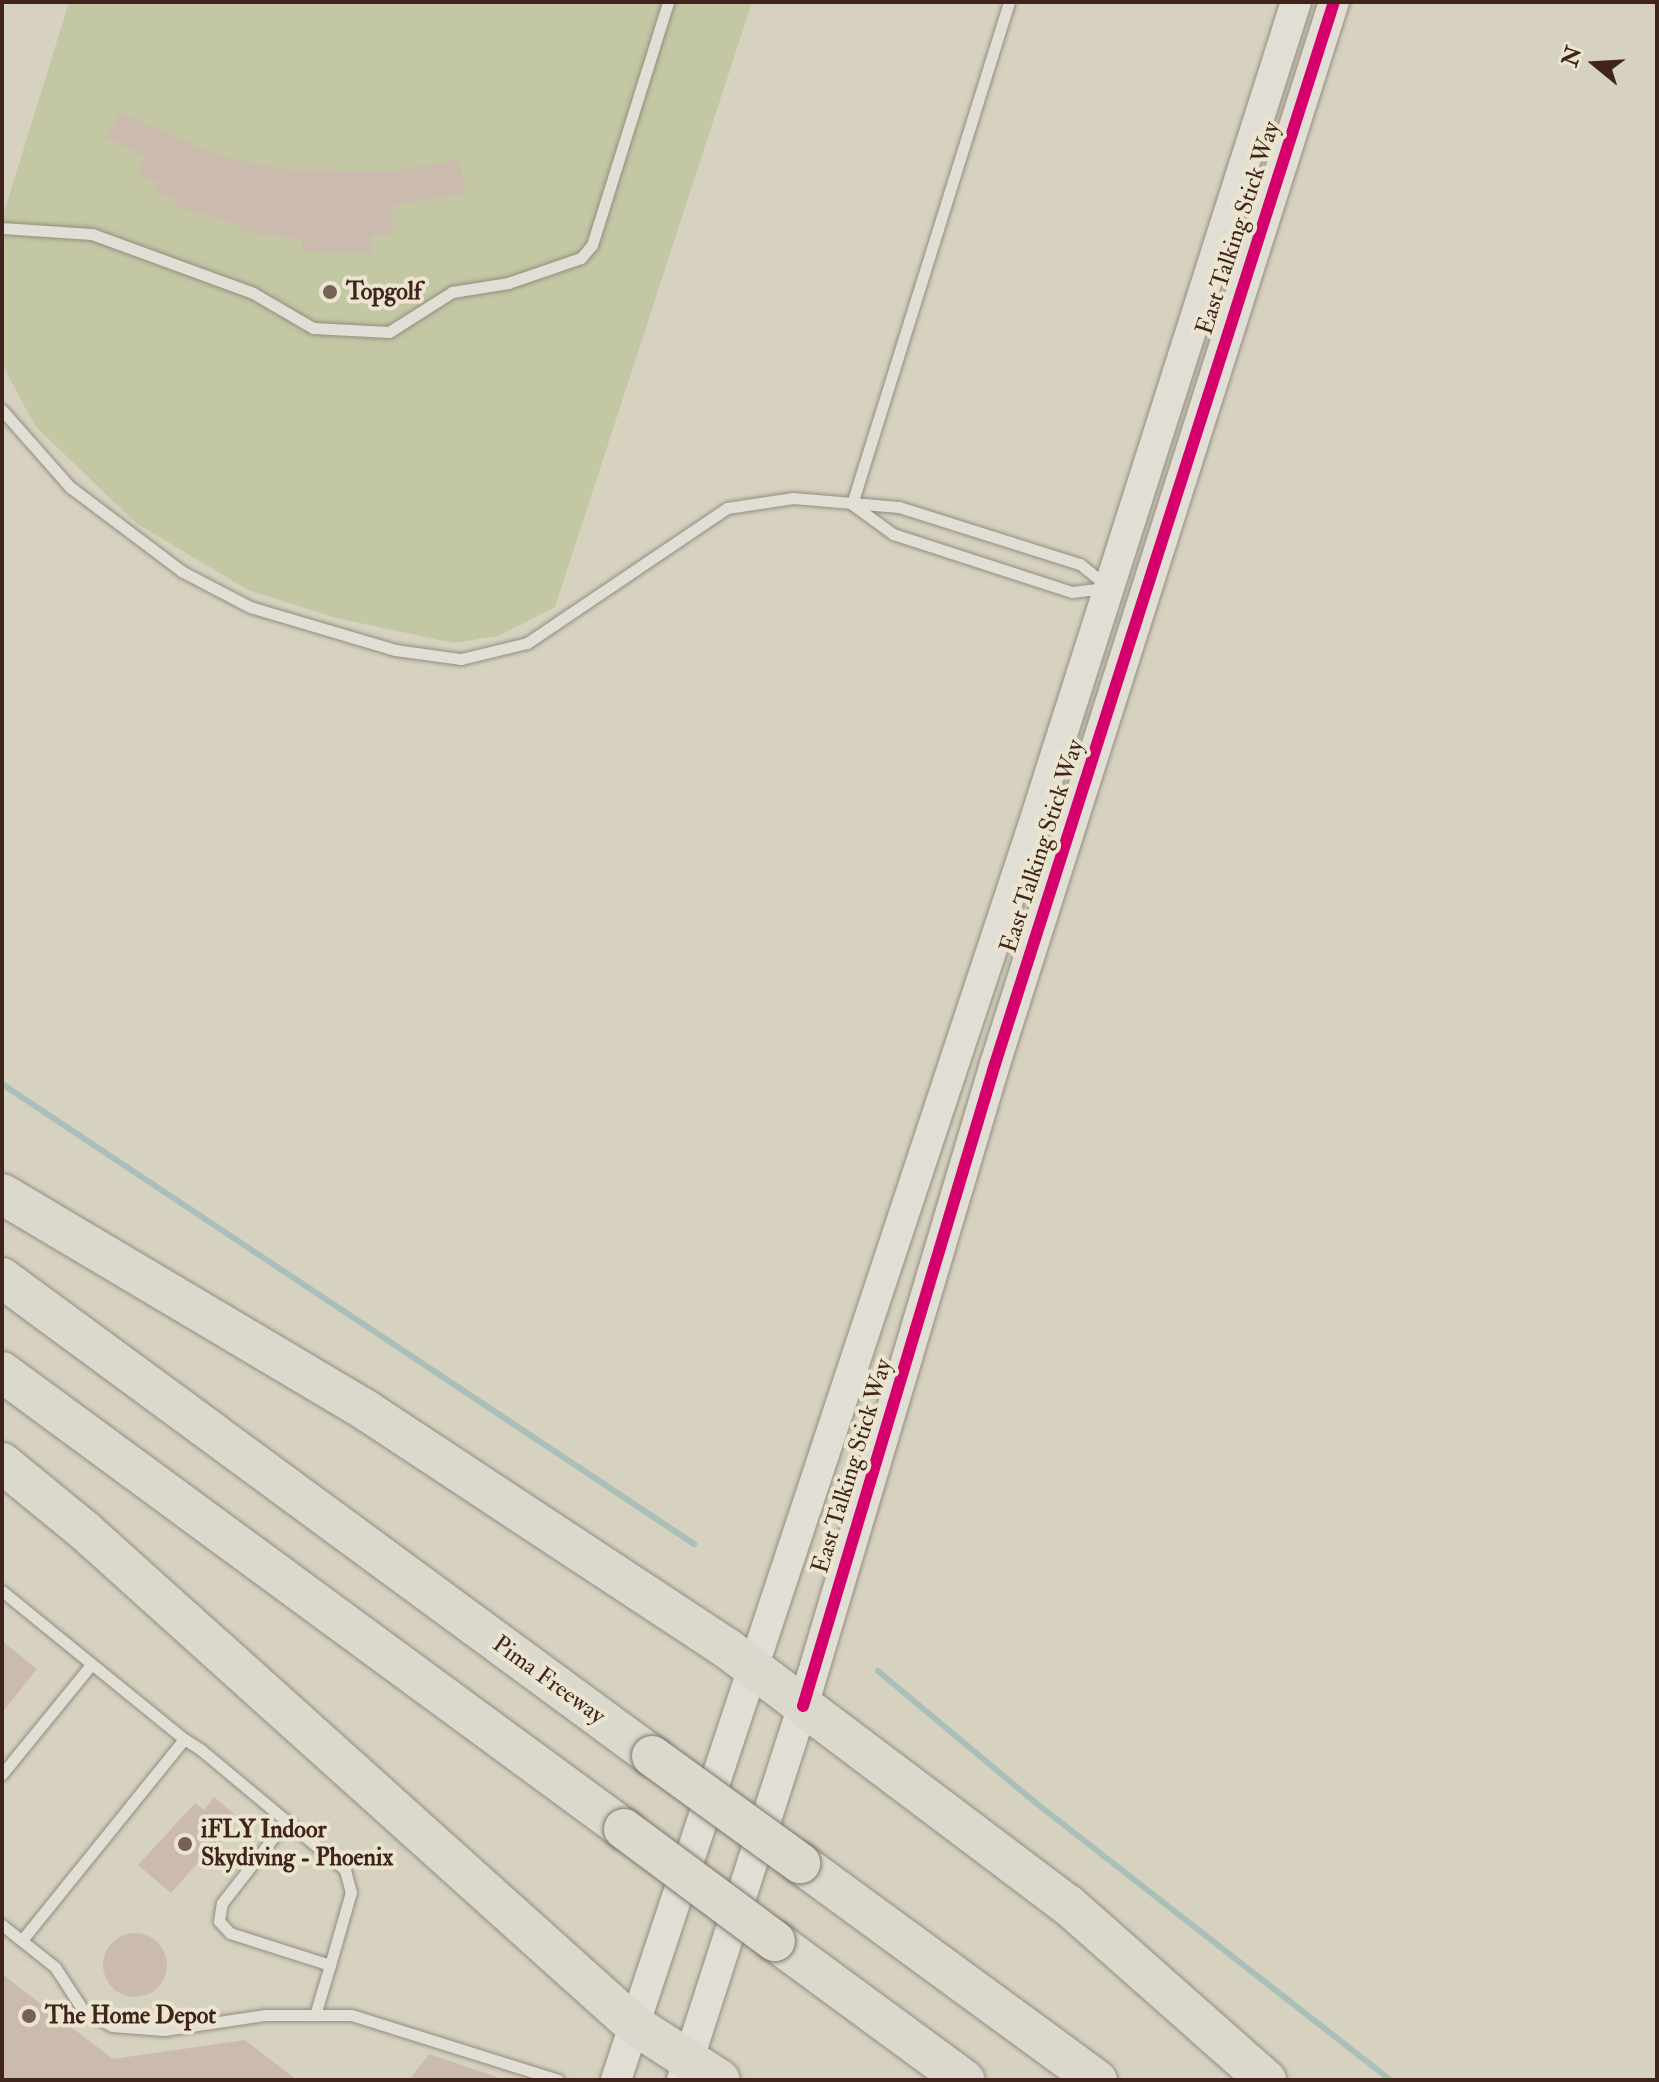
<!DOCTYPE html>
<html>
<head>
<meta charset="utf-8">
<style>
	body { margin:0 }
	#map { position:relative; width:1659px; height:2082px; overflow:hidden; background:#d7d2c0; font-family:"IM FELL Double Pica",serif }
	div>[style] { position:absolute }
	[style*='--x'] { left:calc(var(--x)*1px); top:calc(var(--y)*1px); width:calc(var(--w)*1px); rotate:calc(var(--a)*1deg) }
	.green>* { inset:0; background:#c3c7a4 }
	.stream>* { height:6px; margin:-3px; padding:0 3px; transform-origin:3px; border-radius:3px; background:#a9c0b8 }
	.building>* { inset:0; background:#cabbae }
	.round { border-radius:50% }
	.roads { filter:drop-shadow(0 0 2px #938d81) drop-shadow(0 0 2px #938d81) }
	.lane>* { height:11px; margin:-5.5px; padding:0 5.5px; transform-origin:5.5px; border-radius:5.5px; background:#e0ded5 }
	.secondary>* { height:30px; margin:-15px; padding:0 15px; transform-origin:15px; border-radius:15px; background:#e0ded5 }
	.highway>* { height:40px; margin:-20px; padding:0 20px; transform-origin:20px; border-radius:20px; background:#dbd8ce }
	.bridges { filter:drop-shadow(0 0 2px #7d766c) drop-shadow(0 0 2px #7d766c) }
	.highway-bridge>* { height:40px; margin:-20px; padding:0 20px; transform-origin:20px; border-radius:20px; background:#dbd8ce }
	.cycleway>* { height:12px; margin:-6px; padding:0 6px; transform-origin:6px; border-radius:6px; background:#d6006c }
	.dots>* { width:22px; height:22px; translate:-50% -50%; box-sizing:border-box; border:4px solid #ebe5d0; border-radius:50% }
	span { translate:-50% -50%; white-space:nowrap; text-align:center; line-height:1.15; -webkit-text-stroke:8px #ebe5d0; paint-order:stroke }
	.street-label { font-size:24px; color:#40241b }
	.poi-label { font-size:24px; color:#40241b; font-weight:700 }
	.left { translate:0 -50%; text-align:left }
	.frame { position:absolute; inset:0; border:4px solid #40241b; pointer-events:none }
	.north { position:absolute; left:1555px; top:24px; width:80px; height:80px; -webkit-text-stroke:6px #ebe5d0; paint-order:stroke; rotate:288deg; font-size:22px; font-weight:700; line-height:32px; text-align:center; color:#40241b }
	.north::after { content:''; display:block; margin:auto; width:28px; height:36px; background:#40241b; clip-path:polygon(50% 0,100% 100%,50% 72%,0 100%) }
</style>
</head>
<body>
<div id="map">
	<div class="green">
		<div style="clip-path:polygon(69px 2px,752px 2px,555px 607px,498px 636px,454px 643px,336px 618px,248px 590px,136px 523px,35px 426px,2px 364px,2px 219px)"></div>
	</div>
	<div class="stream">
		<div style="--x:2;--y:1084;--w:831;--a:33.61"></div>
		<div style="--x:878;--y:1671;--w:206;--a:39.9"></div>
		<div style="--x:1036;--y:1803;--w:450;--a:38"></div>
	</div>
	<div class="building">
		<div style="clip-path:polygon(120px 112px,214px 154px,279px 169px,386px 172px,459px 160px,466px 193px,392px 206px,391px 236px,371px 235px,371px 253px,302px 252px,303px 240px,239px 230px,240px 225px,174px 206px,176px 200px,154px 192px,158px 183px,137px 176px,145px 157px,106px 137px)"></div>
		<div style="clip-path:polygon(2px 1641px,37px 1669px,2px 1713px)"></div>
		<div style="clip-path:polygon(214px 1797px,235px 1815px,229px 1828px,171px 1893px,138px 1865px,195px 1803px,204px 1810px)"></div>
		<div class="round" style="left:103px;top:1933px;width:64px;height:64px"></div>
		<div style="clip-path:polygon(2px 1974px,113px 2059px,245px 2040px,297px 2080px,2px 2080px)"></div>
		<div style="clip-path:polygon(429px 2054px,497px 2077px,496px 2080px,409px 2080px)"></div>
	</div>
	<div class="roads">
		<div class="lane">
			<div style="--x:2;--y:228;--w:90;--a:3.8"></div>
			<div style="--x:92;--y:234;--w:171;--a:20.1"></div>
			<div style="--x:253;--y:293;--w:69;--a:30.3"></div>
			<div style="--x:313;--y:328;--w:76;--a:3"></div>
			<div style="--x:389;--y:332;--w:75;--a:-32.4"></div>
			<div style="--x:452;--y:292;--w:57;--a:-9.1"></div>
			<div style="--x:508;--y:283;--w:77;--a:-18.9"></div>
			<div style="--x:581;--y:258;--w:17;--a:-50"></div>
			<div style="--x:592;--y:245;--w:255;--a:-72.6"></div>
			<div style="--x:2;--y:410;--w:103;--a:48.6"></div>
			<div style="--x:70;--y:487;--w:141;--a:37"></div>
			<div style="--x:183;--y:572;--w:76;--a:27.6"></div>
			<div style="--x:250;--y:607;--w:151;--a:16.5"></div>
			<div style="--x:395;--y:650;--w:67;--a:7.8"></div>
			<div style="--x:461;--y:659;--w:68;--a:-13.6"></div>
			<div style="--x:527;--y:643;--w:241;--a:-34"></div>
			<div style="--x:727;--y:508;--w:67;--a:-8.6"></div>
			<div style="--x:793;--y:498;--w:106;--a:4.9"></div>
			<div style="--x:899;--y:507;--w:190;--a:17.5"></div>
			<div style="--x:1080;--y:564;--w:36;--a:39"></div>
			<div style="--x:852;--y:504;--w:526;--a:-72.63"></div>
			<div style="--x:852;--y:504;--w:51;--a:36.2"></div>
			<div style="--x:893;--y:534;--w:188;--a:18"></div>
			<div style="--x:1072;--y:592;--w:32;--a:-7"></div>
			<div style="--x:2;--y:1591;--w:235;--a:39.1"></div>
			<div style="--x:2;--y:1774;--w:141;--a:-50.8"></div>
			<div style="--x:2;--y:1925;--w:68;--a:38.4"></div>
			<div style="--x:55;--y:1967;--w:51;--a:56.9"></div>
			<div style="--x:83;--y:2010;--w:33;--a:29"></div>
			<div style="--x:112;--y:2026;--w:52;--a:4.4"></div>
			<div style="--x:164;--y:2030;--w:101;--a:-8.5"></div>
			<div style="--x:264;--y:2015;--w:87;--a:0"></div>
			<div style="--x:351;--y:2015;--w:217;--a:17.4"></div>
			<div style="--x:22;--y:1940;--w:258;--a:-51.1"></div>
			<div style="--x:184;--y:1739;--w:19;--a:32"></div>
			<div style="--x:200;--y:1749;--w:189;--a:39.8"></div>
			<div style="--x:345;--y:1870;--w:23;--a:75"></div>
			<div style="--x:351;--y:1892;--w:76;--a:106"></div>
			<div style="--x:330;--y:1965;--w:105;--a:-162.3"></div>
			<div style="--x:230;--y:1933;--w:16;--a:-133"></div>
			<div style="--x:219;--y:1921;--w:18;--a:-81"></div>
			<div style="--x:222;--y:1903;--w:104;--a:-52"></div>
			<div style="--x:315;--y:2015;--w:52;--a:-73.3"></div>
		</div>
		<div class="secondary">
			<div style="--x:616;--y:2080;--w:1312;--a:-71.61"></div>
			<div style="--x:1030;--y:835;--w:874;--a:-72.29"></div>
			<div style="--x:682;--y:2080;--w:393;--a:-72.1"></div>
			<div style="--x:803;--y:1706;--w:670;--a:-73.35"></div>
			<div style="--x:995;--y:1064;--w:1115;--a:-72.3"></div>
		</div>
		<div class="highway">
			<div style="--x:2;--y:1194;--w:425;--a:30.7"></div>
			<div style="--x:367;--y:1411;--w:432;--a:33.4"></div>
			<div style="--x:728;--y:1649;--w:424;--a:37"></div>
			<div style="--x:1067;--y:1904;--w:266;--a:41.5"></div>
			<div style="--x:2;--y:1278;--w:807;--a:36.33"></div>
			<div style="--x:2;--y:1372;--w:772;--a:36.31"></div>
			<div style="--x:2;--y:1463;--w:107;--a:39.3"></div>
			<div style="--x:85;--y:1531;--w:737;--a:41.98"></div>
			<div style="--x:633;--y:2024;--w:103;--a:32.8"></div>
			<div style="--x:800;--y:1863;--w:368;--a:36.2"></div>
			<div style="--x:775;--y:1941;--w:235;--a:36.3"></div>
		</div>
	</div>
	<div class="bridges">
		<div class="highway-bridge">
			<div style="--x:652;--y:1756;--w:183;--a:35.9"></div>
			<div style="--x:624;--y:1829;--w:188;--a:36.6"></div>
		</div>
	</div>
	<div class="cycleway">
		<div style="--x:803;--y:1706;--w:670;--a:-73.35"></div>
		<div style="--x:995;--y:1064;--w:1115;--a:-72.3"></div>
	</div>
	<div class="dots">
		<div style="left:330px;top:292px;background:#756155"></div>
		<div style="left:185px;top:1844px;background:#756155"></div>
		<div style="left:29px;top:2016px;background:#756155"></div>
	</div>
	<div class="street-label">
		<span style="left:1238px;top:228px;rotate:-72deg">East Talking Stick Way</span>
		<span style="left:1042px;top:846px;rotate:-72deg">East Talking Stick Way</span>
		<span style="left:852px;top:1466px;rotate:-73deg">East Talking Stick Way</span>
		<span style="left:549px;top:1680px;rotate:36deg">Pima Freeway</span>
	</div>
	<div class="poi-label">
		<span class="left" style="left:346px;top:292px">Topgolf</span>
		<span class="left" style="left:201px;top:1844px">iFLY Indoor<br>Skydiving - Phoenix</span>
		<span class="left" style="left:45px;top:2016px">The Home Depot</span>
	</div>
	<div class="frame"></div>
	<div class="north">N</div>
</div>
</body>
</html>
